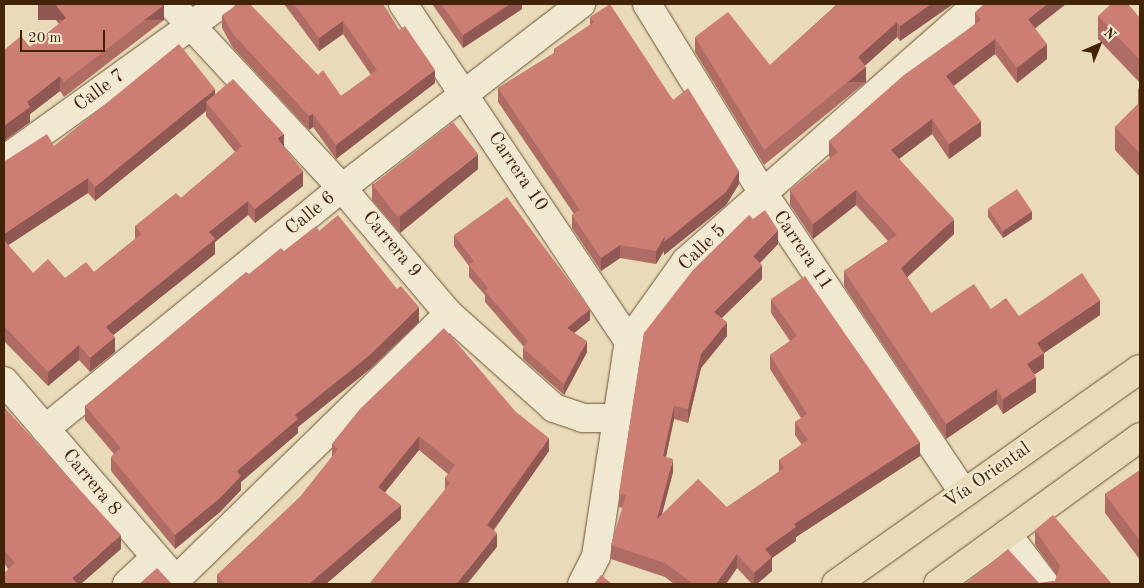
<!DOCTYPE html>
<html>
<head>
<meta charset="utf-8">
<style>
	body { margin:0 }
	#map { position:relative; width:1144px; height:588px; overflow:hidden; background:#e9dbb9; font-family:"Old Standard TT",serif }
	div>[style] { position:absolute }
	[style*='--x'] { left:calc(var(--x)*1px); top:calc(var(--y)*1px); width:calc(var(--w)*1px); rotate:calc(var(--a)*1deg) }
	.roads { filter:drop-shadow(0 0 1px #6c5236) drop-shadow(0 0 1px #6c5236) }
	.minor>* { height:28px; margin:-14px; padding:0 14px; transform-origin:14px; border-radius:14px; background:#f1e8d2 }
	.secondary>* { height:28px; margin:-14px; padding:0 14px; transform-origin:14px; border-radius:14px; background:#f1e8d2 }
	.trunk>* { height:28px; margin:-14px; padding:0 14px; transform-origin:14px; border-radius:14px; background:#e9dbb9 }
	.wall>* { inset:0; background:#af6c65 }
	.shaded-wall>* { inset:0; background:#8f5852; transform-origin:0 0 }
	.building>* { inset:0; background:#cc7e75; transform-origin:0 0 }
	span { translate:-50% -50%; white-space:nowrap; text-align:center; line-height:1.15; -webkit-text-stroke:4.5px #f1e8d2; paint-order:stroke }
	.street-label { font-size:19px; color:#42240b }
	.frame { position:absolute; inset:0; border:5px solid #42240b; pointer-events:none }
	.north { position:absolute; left:1074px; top:20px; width:50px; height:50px; -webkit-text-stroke:4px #f1e8d2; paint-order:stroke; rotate:44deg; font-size:14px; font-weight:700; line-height:20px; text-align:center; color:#42240b }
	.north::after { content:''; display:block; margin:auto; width:18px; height:22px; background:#42240b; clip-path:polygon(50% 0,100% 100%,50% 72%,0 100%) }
	.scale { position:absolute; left:20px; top:30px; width:85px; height:22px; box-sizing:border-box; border:2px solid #42240b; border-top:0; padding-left:6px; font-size:15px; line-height:18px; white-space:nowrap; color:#42240b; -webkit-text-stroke:4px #f1e8d2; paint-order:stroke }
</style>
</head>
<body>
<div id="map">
	<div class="roads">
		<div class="minor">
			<div style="--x:171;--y:4;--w:251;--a:47.1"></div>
			<div style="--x:342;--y:188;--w:165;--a:49.7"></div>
			<div style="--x:449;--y:314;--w:141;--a:41.8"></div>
			<div style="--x:554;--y:408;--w:31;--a:19"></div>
			<div style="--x:583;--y:418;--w:35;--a:0"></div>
			<div style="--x:403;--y:4;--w:406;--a:56.2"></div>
			<div style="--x:647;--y:4;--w:222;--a:58.5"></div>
			<div style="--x:763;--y:193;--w:361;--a:56.2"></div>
			<div style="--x:4;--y:160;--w:267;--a:-35.7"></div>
			<div style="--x:45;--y:429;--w:382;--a:-39.1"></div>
			<div style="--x:342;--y:188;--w:302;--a:-37.6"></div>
			<div style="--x:1007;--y:534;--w:63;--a:52.8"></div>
			<div style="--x:176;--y:580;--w:381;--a:-44.3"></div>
			<div style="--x:127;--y:584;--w:37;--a:-43"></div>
			<div style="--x:582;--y:584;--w:31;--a:-63"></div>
			<div style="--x:596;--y:556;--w:218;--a:-81.3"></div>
			<div style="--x:629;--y:341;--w:98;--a:-54.5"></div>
			<div style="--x:686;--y:261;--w:389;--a:-41.4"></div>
		</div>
		<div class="secondary">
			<div style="--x:4;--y:381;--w:268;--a:49.2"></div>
		</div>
		<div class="trunk">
			<div style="--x:836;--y:584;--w:372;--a:-35.3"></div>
			<div style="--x:938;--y:584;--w:250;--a:-36"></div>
		</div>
	</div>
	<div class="wall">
		<div style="clip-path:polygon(43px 4px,163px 4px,164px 20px,64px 97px,60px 91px,30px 114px,30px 122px,4px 141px,4px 50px,30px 47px,59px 24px)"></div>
		<div style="clip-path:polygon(284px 4px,383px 4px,399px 30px,435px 83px,336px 159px,313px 127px,309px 130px,233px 48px,222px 28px,222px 15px,318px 75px,341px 96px,371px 75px,343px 34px,319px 51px)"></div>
		<div style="clip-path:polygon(432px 4px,522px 4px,522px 9px,463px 48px)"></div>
		<div style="clip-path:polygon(835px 4px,953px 4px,900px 41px,897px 37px,865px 65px,866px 82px,764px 165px,695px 52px,695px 37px,770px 65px,836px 5px)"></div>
		<div style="clip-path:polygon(975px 12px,1035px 28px,1047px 59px,1017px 83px,995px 54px,954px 86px,981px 136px,949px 159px,932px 134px,899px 159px,954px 234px,907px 277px,931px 313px,991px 309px,1019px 316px,1100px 315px,1044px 353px,1044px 368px,1034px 375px,1036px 392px,1003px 414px,997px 404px,946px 439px,844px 286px,844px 271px,888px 241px,856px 205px,813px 239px,790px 205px,790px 190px,830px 158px,829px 156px,829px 141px,975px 24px)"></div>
		<div style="clip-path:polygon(1098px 16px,1140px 18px,1140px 83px,1098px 39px)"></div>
		<div style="clip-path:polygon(590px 17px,673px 100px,739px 184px,726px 205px,664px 255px,664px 251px,656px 264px,620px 258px,601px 271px,572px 228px,572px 215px,574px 214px,498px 102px,498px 88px,554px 53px,554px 49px,590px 25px)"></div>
		<div style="clip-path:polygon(1140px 87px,1140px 177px,1115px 150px,1115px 127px,1138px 104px,1138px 89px)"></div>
		<div style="clip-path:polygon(evenodd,215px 94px,284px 146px,303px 186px,255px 223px,248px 215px,215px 242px,215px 254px,113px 335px,115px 352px,90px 372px,79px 360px,48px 386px,4px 341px,4px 161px,5px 161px,54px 146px,215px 94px,206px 111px,206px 116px,235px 152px,181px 198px,135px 226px,135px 239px,94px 272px,65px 278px,33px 273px,8px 245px,88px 193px,95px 201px,206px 111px)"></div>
		<div style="clip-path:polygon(478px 169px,400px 233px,372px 200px,372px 184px)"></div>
		<div style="clip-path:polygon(988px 209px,1032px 219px,1003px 238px,988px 217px)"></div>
		<div style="clip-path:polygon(319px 231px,419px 322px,370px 369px,298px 427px,298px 433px,241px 482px,241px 490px,220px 512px,175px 549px,111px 471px,111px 457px,114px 454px,85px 420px,85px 406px,249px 274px)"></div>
		<div style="clip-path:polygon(454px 235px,590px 320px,574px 333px,587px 352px,564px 395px,523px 359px,523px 348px,524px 347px,485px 302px,485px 295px,469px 277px,469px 266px,454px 246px)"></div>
		<div style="clip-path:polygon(778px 244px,760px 263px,762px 279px,722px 318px,727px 336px,701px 368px,688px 423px,674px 419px,666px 457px,673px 472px,662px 514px,727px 507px,779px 472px,779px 460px,802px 445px,795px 435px,795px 422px,801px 418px,770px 369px,770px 355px,790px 341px,771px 313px,771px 299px,920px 456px,796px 537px,796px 541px,772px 558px,772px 571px,757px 584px,752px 584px,737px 568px,726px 584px,674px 584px,665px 577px,611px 559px,611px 545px,623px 508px,619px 507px,619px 494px,644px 333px)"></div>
		<div style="clip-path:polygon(4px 407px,121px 549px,8px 569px,4px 563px)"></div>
		<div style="clip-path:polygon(361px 408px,549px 451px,494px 530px,497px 547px,445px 489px,445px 478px,448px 474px,419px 450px,385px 492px,401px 519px,326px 584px,217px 584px,217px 575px,300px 497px,332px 457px,332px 444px)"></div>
		<div style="clip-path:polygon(1140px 470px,1140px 560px,1105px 513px,1105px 494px)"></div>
		<div style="clip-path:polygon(1035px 530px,1112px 584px,1039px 583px,1055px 581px,1057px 576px,1035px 545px)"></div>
	</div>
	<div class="shaded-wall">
		<div style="clip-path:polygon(510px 4px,522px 4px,522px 9px,463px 48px,463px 35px)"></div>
		<div style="clip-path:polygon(931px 4px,953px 4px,900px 41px,900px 26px)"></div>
		<div style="clip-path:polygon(1047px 4px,1066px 4px,1028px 34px,1028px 19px)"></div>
		<div style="left:164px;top:5px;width:15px;height:126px;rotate:90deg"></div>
		<div style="clip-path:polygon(343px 21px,343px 34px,319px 51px,319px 38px)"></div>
		<div style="clip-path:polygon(897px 22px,897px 37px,858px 72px,858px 57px)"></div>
		<div style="clip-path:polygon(995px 39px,995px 54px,946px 91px,946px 76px)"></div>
		<div style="clip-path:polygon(1047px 44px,1047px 59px,1017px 83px,1017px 68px)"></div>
		<div style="left:866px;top:67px;width:15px;height:132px;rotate:90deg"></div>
		<div style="clip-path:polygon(435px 70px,435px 83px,336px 159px,336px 145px)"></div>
		<div style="clip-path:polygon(60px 76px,60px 91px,30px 114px,30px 122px,4px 141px,4px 126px,27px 102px)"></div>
		<div style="clip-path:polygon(215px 89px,215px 103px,206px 102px,206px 111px,95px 201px,95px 187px)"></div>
		<div style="clip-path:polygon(313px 114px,313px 127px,309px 130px,309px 116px)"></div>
		<div style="clip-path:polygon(932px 119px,932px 134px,891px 165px,891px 150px)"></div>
		<div style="clip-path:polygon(981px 121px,981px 136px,949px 159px,949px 144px)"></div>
		<div style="clip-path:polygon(284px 134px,284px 148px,277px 138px)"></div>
		<div style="clip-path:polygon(478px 154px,478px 169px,400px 233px,400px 217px)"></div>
		<div style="clip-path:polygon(303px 171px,303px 186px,255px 223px,255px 209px)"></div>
		<div style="clip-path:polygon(739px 171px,739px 184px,726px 205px,664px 255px,664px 251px,656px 264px,656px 251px,665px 236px)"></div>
		<div style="clip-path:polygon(88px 178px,88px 193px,4px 248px,4px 234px)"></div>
		<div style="clip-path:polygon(856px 190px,856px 205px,813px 239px,813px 224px)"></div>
		<div style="clip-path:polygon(248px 201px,248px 215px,215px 242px,215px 254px,106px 341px,106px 327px,209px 232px)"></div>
		<div style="clip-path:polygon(1032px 211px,1032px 219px,1003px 238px,1003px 230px)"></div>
		<div style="clip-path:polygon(954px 219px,954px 234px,901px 283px,901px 268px)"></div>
		<div style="clip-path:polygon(778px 230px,778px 244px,753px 270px,753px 256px)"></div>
		<div style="clip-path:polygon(620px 245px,620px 258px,601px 271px,601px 258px)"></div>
		<div style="clip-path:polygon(762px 265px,762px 279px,714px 325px,714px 312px)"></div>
		<div style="clip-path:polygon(1100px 300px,1100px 315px,1044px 353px,1044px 368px,1027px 379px,1027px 364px,1037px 343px)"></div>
		<div style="clip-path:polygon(419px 307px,419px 322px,370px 369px,298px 427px,298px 433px,241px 482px,241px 490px,220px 512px,175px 549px,175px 535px,237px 471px,295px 415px)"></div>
		<div style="clip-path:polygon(590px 309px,590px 320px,567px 339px,567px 328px)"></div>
		<div style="clip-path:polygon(727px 322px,727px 336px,701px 368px,688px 423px,688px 409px,701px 354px)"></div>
		<div style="clip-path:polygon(115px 337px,115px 352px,90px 372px,90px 358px)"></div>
		<div style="clip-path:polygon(587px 341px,587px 352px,564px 395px,564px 384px)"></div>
		<div style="clip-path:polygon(79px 345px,79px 360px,48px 386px,48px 372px)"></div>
		<div style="clip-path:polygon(1036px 377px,1036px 392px,1003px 414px,1003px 399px)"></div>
		<div style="clip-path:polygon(997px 389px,997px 404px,946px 439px,946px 424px)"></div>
		<div style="clip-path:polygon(674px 406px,674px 419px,663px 470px,663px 456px)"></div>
		<div style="clip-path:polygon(419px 436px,419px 450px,378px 501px,378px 487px)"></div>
		<div style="clip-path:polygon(549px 438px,549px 451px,487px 539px,487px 525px)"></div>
		<div style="clip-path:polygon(920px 442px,920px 456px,796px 537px,796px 541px,772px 558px,772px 571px,757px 584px,754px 584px,754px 573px,765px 549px,794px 524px)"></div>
		<div style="clip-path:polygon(673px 459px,673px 472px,657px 533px,657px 519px)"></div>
		<div style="clip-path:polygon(401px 505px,401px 519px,326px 584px,309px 584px)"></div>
		<div style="clip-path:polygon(497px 533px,497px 547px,467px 584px,456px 584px)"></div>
		<div style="clip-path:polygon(121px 535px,121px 549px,81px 584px,72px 584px,72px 578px)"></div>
		<div style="clip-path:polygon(737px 554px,737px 568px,726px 584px,716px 584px)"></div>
	</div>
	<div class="building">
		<div style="clip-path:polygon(55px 4px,163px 4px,164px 5px,64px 82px,60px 76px,27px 102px,30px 107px,4px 126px,4px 50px,21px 36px,30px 47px,66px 18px)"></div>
		<div style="clip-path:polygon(238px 4px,250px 4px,318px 75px,323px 70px,341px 96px,377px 70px,343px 21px,319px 38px,294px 4px,383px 4px,399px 30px,405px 26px,435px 70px,336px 145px,313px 114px,309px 116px,233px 34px,222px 15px)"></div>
		<div style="clip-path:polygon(441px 4px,510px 4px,463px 35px)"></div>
		<div style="clip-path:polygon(610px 4px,673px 100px,688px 88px,739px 171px,726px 192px,664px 242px,665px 236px,656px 251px,620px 245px,601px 258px,572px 215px,580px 210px,498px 88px,556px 52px,554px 49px,594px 22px,590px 17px)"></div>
		<div style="clip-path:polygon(838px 4px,931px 4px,900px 26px,897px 22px,858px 57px,866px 67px,764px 150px,695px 37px,728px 12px,770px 65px)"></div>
		<div style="clip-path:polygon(984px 4px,1047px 4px,1028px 19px,1047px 44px,1017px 68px,995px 39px,946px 76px,981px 121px,949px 144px,932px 119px,891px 150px,954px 219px,901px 268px,931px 313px,974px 284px,991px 309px,1006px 298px,1019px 316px,1082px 273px,1100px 300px,1037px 343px,1044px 353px,1027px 364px,1036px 377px,1003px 399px,997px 389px,946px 424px,844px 271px,897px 235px,856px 190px,813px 224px,790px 190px,838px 152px,829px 141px,904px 75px,981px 20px,975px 12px)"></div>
		<div style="clip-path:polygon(1111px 4px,1128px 4px,1140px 18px,1140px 60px,1098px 16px)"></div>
		<div style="clip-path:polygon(179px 44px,215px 89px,95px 187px,88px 178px,4px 234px,4px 161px,5px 161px,47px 134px,54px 146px)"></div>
		<div style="clip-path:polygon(233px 79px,284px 134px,277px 138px,303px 171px,255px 209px,248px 201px,209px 232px,215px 239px,106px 327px,115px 337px,90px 358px,79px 345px,48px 372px,4px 326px,4px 240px,33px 273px,48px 259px,65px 278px,86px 262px,94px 272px,142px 234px,135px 226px,176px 193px,181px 198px,242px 146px,206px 102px)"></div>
		<div style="clip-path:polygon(1140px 102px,1140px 154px,1115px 127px)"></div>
		<div style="left:453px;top:122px;width:41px;height:102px;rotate:52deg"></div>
		<div style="left:1017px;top:189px;width:27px;height:35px;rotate:56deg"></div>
		<div style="clip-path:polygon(507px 197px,590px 309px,567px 328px,587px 341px,564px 384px,523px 348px,528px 341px,485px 291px,488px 288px,469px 265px,474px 261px,454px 235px)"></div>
		<div style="clip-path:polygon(765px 210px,778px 230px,753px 256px,762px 265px,714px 312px,727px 322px,701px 354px,688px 409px,674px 406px,663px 456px,673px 459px,657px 519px,698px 479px,727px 507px,784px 468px,779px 460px,808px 440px,795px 422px,807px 414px,770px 355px,797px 336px,771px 299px,805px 276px,920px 442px,794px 524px,796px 527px,765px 549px,772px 557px,754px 573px,737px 554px,716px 584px,691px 584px,692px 583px,665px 563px,611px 545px,626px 495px,619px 494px,644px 333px,693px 270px,749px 215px,753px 219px)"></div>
		<div style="clip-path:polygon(338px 215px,397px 289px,401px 286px,419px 307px,370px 355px,295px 415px,298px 419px,237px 471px,241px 476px,220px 498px,175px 535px,111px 457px,121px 448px,85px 406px,246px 272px,249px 274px,281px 248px,284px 251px,316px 226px,319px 231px)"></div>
		<div style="clip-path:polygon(444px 328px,516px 412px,549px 438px,487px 525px,497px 533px,456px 584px,369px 584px,450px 483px,445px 478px,455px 465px,419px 436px,378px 487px,401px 505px,309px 584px,225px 584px,217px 575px,300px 497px,338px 449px,332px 444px,361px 408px)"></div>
		<div style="clip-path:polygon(4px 407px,121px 535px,72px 578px,77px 583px,75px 584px,4px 584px,4px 573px,15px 563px,4px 550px)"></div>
		<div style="clip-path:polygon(1140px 470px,1140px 541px,1105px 494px)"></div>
		<div style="clip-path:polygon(1053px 515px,1112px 584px,965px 584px,1008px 549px,1039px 583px,1055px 581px,1060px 566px,1035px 530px)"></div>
		<div style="clip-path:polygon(157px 568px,172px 584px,139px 584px)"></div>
		<div style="clip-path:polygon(601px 575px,612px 584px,594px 584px)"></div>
	</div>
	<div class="street-label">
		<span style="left:100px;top:91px;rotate:-36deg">Calle 7</span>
		<span style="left:517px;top:172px;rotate:56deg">Carrera 10</span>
		<span style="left:311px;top:214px;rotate:-39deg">Calle 6</span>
		<span style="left:391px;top:245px;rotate:50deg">Carrera 9</span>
		<span style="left:703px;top:248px;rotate:-44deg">Calle 5</span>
		<span style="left:802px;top:251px;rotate:56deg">Carrera 11</span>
		<span style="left:988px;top:476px;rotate:-35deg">Vía Oriental</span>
		<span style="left:91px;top:483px;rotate:50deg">Carrera 8</span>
	</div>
	<div class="frame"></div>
	<div class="north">N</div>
	<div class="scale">20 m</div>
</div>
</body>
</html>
